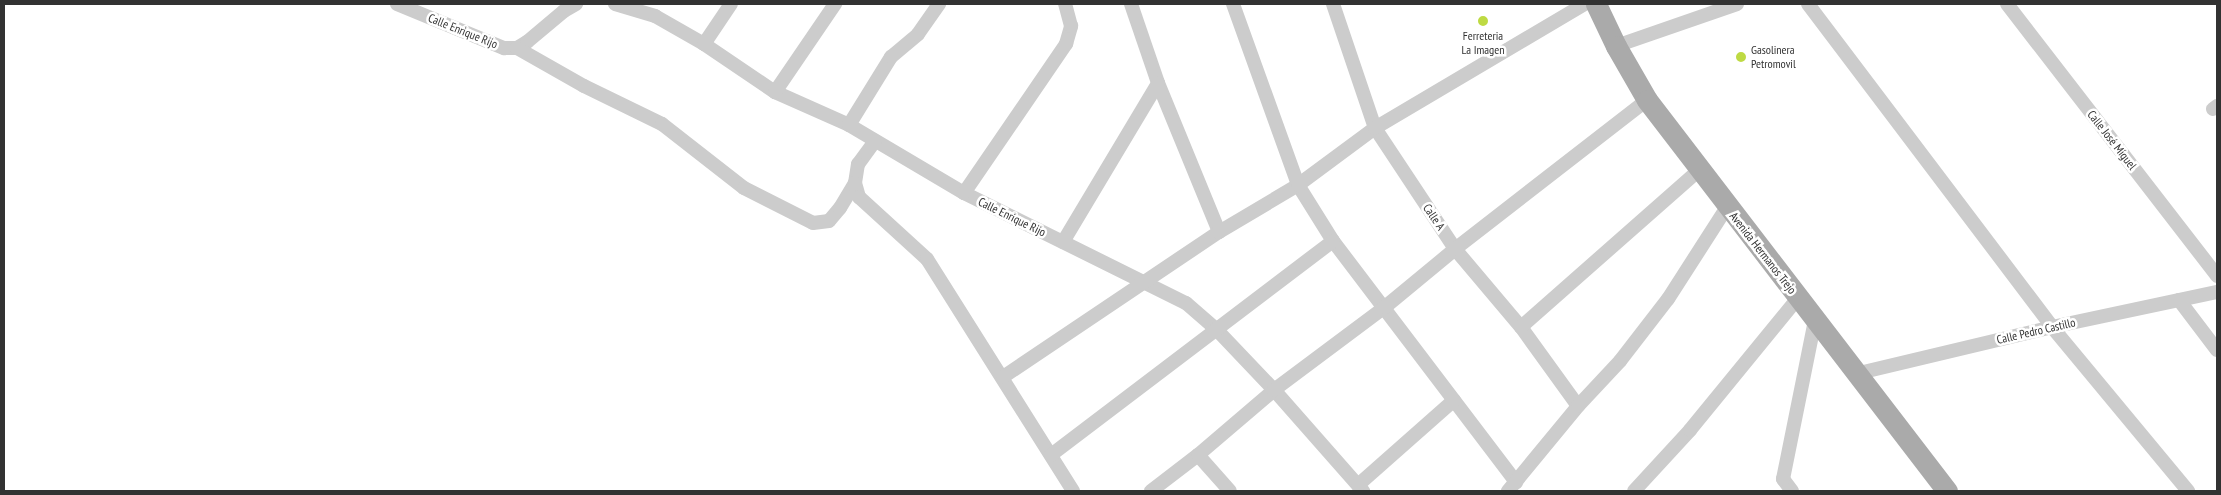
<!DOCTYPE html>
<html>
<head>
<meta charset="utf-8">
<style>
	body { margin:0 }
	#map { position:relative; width:2221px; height:495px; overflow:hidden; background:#fff; font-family:"PT Sans Narrow",sans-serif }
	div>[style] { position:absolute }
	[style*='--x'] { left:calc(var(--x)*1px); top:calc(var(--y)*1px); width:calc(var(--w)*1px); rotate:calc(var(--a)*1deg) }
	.minor>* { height:14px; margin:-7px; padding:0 7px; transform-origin:7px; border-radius:7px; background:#ccc }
	.primary>* { height:21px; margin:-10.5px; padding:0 10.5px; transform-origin:10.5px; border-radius:10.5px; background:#aaa }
	.dots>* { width:14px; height:14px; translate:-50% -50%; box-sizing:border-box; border:2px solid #fff; border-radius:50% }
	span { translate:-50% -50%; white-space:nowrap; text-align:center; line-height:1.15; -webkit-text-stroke:5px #fff; paint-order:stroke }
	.street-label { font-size:12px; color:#323232 }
	.poi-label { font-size:12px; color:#323232 }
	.left { translate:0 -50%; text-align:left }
	.frame { position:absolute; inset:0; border:5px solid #323232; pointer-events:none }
</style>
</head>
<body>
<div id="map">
	<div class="minor">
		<div style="--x:397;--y:4;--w:116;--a:22.4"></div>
		<div style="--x:504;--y:48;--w:13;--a:0"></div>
		<div style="--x:517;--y:48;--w:12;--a:-31"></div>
		<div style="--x:527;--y:42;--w:48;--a:-40"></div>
		<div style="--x:564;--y:11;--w:14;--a:-30"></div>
		<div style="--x:615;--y:4;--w:42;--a:16.7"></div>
		<div style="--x:655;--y:16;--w:56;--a:29.7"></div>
		<div style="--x:704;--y:44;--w:86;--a:34.1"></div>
		<div style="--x:775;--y:92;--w:81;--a:24"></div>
		<div style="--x:849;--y:125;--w:134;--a:30.6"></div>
		<div style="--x:964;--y:193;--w:248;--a:26.4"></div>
		<div style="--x:1186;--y:303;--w:40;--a:41"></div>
		<div style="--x:1216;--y:329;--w:84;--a:46.4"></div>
		<div style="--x:1274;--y:390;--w:135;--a:48.6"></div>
		<div style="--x:1131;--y:4;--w:83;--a:71.1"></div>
		<div style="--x:1158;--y:83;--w:161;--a:67.7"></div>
		<div style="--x:1233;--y:4;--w:192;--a:70.2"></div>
		<div style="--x:1298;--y:185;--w:66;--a:58"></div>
		<div style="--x:1333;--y:241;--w:303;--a:52.8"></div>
		<div style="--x:1333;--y:4;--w:131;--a:71.3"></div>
		<div style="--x:1375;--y:128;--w:145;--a:56.5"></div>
		<div style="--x:1455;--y:249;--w:102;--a:49.8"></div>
		<div style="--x:1521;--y:327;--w:97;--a:54.2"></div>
		<div style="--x:1808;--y:4;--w:405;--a:52.9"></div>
		<div style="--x:2052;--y:327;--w:213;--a:50.3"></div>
		<div style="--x:2007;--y:4;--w:344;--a:52.3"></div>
		<div style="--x:704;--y:44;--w:48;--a:-56"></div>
		<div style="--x:1616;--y:46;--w:128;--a:-19.1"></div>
		<div style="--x:517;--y:48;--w:77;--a:29.6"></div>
		<div style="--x:584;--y:86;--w:87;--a:26"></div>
		<div style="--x:662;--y:124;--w:104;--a:38"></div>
		<div style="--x:744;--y:188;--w:77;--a:26.9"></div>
		<div style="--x:813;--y:223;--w:16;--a:-7"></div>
		<div style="--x:829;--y:221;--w:17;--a:-50"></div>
		<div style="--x:840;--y:208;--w:29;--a:-59"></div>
		<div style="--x:775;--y:92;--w:107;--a:-55.7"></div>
		<div style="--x:2213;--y:109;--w:5;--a:-37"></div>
		<div style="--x:849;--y:125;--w:80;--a:-58.3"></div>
		<div style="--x:891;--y:57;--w:35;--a:-40"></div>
		<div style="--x:918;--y:34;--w:37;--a:-55"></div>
		<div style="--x:875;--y:141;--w:29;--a:126"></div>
		<div style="--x:858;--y:164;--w:19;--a:99"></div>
		<div style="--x:855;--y:183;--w:15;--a:74"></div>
		<div style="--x:859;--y:197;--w:92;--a:42.4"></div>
		<div style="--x:927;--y:259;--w:274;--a:57.8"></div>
		<div style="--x:964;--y:193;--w:181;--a:-55.6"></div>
		<div style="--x:1066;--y:44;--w:19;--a:-74"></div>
		<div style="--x:1071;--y:26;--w:23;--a:-105"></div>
		<div style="--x:1063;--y:242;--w:185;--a:-59.1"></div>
		<div style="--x:2179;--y:300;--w:63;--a:52.8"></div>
		<div style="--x:1521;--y:327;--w:239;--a:-41.4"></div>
		<div style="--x:1855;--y:374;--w:203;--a:-13.4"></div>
		<div style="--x:2052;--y:327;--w:169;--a:-12"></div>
		<div style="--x:1003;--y:377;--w:260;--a:-33.9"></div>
		<div style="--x:1219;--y:232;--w:92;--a:-30.7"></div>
		<div style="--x:1298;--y:185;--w:96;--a:-36.5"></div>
		<div style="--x:1375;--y:128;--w:244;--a:-30.6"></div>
		<div style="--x:1051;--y:455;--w:354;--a:-37.2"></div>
		<div style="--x:1198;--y:455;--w:48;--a:48.4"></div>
		<div style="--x:1358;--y:485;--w:128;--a:-41.5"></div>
		<div style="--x:1151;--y:491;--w:59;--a:-37.5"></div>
		<div style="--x:1198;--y:455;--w:100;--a:-40.5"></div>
		<div style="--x:1274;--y:390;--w:139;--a:-36.8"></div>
		<div style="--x:1385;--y:307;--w:91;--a:-39.6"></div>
		<div style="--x:1455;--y:249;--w:243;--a:-37.8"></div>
		<div style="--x:1508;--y:491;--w:110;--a:-50.5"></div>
		<div style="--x:1578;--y:406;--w:62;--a:-47"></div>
		<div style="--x:1620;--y:361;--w:78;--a:-52.3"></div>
		<div style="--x:1668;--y:299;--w:109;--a:-57.3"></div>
		<div style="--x:1634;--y:491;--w:83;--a:-47.4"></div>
		<div style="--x:1690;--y:430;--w:171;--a:-50.7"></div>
		<div style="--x:1792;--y:491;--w:15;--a:-127"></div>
		<div style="--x:1783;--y:479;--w:162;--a:-78.6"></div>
	</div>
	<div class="primary">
		<div style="--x:1596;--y:4;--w:47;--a:64.5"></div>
		<div style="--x:1616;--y:46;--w:62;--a:60.1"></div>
		<div style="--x:1647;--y:100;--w:493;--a:52.5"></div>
	</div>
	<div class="dots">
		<div style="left:1483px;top:21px;background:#beda43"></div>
		<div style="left:1741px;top:57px;background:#beda43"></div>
	</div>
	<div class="street-label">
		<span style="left:463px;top:31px;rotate:22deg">Calle Enrique Rijo</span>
		<span style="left:2112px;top:140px;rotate:52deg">Calle José Miguel</span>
		<span style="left:1012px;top:217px;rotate:26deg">Calle Enrique Rijo</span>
		<span style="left:1434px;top:217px;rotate:56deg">Calle A</span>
		<span style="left:1763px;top:253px;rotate:52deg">Avenida Hermanos Trejo</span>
		<span style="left:2036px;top:331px;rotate:-13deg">Calle Pedro Castillo</span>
	</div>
	<div class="poi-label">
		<span style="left:1483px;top:43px">Ferreteria<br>La Imagen</span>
		<span class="left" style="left:1751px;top:57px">Gasolinera<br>Petromovil</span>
	</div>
	<div class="frame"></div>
</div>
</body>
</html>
